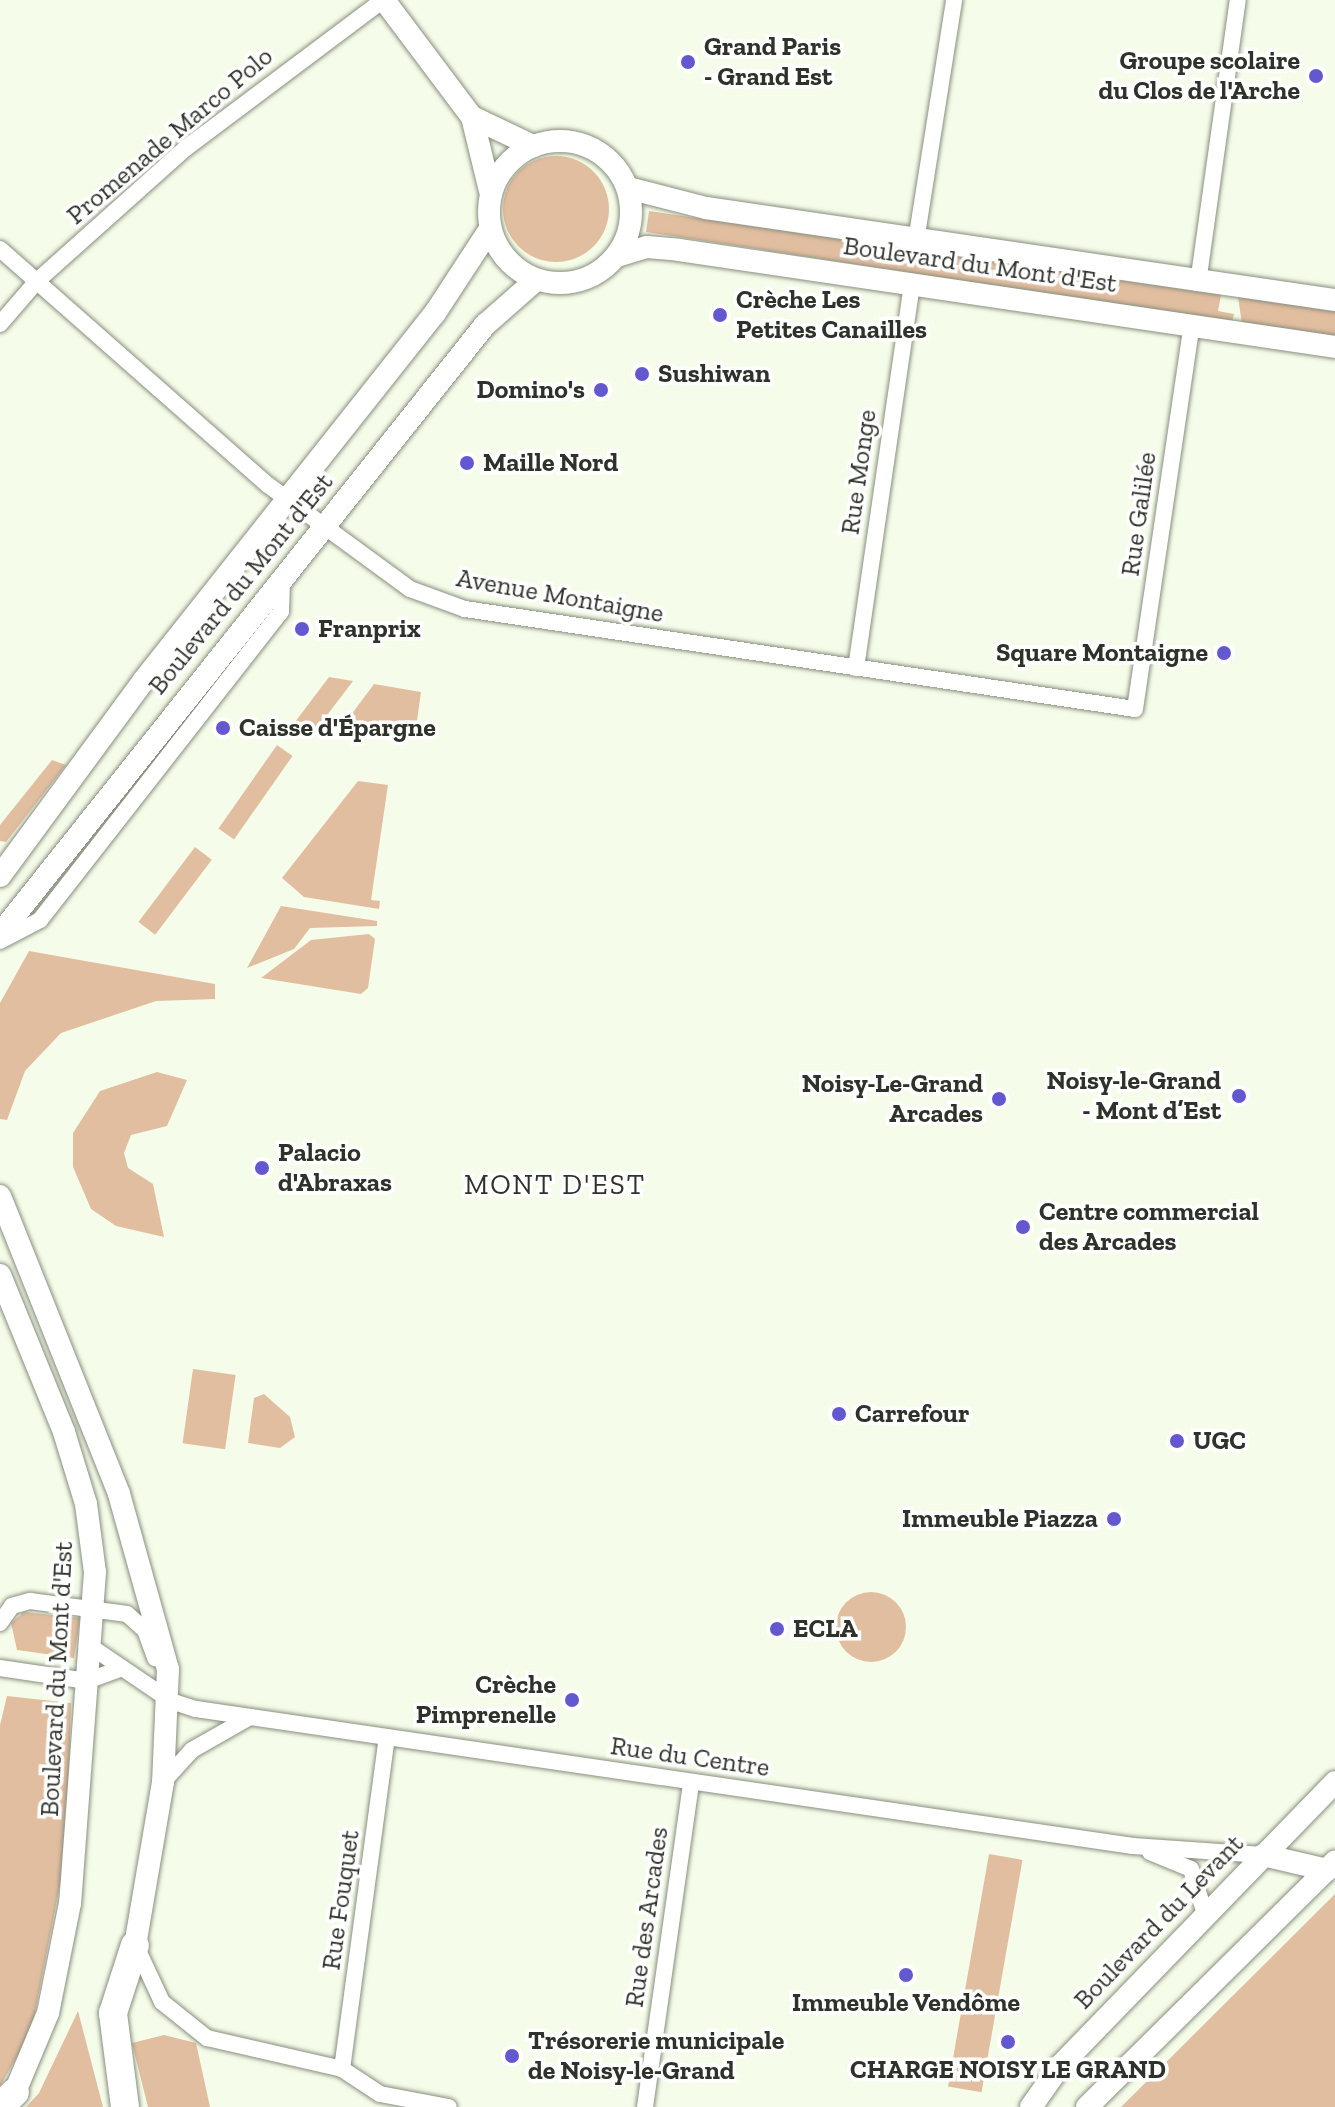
<!DOCTYPE html>
<html>
<head>
<meta charset="utf-8">
<style>
	body { margin:0 }
	#map { position:relative; width:1335px; height:2107px; overflow:hidden; background:#f5fdea; font-family:"Zilla Slab",serif }
	div>[style] { position:absolute }
	[style*='--x'] { left:calc(var(--x)*1px); top:calc(var(--y)*1px); width:calc(var(--w)*1px); rotate:calc(var(--a)*1deg) }
	.green>* { inset:0; background:#e2bea0; transform-origin:0 0 }
	.round { border-radius:50% }
	.roads { filter:drop-shadow(0 0 2px #888e7e) drop-shadow(0 0 2px #888e7e) }
	.street>* { height:16px; margin:-8px; padding:0 8px; transform-origin:8px; border-radius:8px; background:#fff }
	.secondary>* { height:22px; margin:-11px; padding:0 11px; transform-origin:11px; border-radius:11px; background:#fff }
	.secondary>.ring { margin:-11px; padding:0; box-sizing:content-box; background:none; border:22px solid #fff; border-radius:50% }
	.highway>* { height:28px; margin:-14px; padding:0 14px; transform-origin:14px; border-radius:14px; background:#fff }
	.dots>* { width:22px; height:22px; translate:-50% -50%; box-sizing:border-box; border:4px solid #fff; border-radius:50% }
	span { translate:-50% -50%; white-space:nowrap; text-align:center; line-height:1.15; -webkit-text-stroke:7px #fff; paint-order:stroke }
	.poi-label { font-size:26px; color:#2f322a; font-weight:700 }
	.left { translate:0 -50%; text-align:left }
	.right { translate:-100% -50%; text-align:right }
	.street-label { font-size:26px; color:#2f322a }
	.neighbourhood-label { font-size:28px; color:#2f322a; letter-spacing:2px }
</style>
</head>
<body>
<div id="map">
	<div class="green">
		<div class="round" style="left:503px;top:156px;width:106px;height:106px"></div>
		<div style="clip-path:polygon(649px 211px,1221px 295px,1218px 311px,1234px 314px,1232px 322px,646px 232px)"></div>
		<div style="clip-path:polygon(1238px 297px,1335px 310px,1335px 338px,1242px 324px)"></div>
		<div style="clip-path:polygon(329px 677px,353px 681px,312px 735px,295px 722px)"></div>
		<div style="clip-path:polygon(374px 684px,421px 692px,415px 735px,345px 723px)"></div>
		<div style="left:277px;top:745px;width:19px;height:102px;rotate:35deg"></div>
		<div style="clip-path:polygon(52px 760px,66px 765px,6px 842px,0 841px,0 825px)"></div>
		<div style="clip-path:polygon(358px 781px,388px 785px,371px 900px,380px 901px,379px 909px,304px 897px,282px 878px)"></div>
		<div style="left:195px;top:847px;width:21px;height:94px;rotate:37deg"></div>
		<div style="clip-path:polygon(281px 906px,377px 921px,377px 926px,310px 928px,294px 949px,247px 968px)"></div>
		<div style="clip-path:polygon(369px 934px,375px 939px,368px 988px,361px 994px,261px 978px,311px 940px)"></div>
		<div style="clip-path:polygon(29px 951px,215px 984px,215px 999px,156px 1001px,61px 1033px,25px 1071px,7px 1120px,0 1119px,0 1003px)"></div>
		<div style="clip-path:polygon(157px 1072px,187px 1080px,167px 1126px,131px 1135px,124px 1153px,128px 1168px,153px 1184px,164px 1237px,116px 1226px,91px 1209px,73px 1167px,73px 1133px,100px 1091px)"></div>
		<div style="left:193px;top:1369px;width:43px;height:75px;rotate:8deg"></div>
		<div style="clip-path:polygon(264px 1394px,290px 1417px,295px 1437px,280px 1448px,248px 1443px,254px 1398px)"></div>
		<div class="round" style="left:836px;top:1592px;width:70px;height:70px"></div>
		<div style="clip-path:polygon(24px 1612px,80px 1618px,74px 1658px,17px 1650px,11px 1623px)"></div>
		<div style="clip-path:polygon(7px 1696px,71px 1703px,67px 1849px,31px 2033px,0 2086px,0 1725px)"></div>
		<div style="left:989px;top:1854px;width:34px;height:236px;rotate:10deg"></div>
		<div style="clip-path:polygon(1335px 1894px,1335px 2107px,1121px 2107px)"></div>
		<div style="clip-path:polygon(78px 2011px,103px 2107px,26px 2107px,39px 2093px)"></div>
		<div style="clip-path:polygon(164px 2035px,196px 2043px,210px 2107px,148px 2107px,132px 2043px)"></div>
	</div>
	<div class="roads">
		<div class="street">
			<div style="--x:916;--y:241;--w:244;--a:-81"></div>
			<div style="--x:0;--y:249;--w:357;--a:41.4"></div>
			<div style="--x:268;--y:485;--w:176;--a:36.2"></div>
			<div style="--x:410;--y:589;--w:59;--a:20"></div>
			<div style="--x:465;--y:609;--w:677;--a:8.49"></div>
			<div style="--x:1135;--y:709;--w:388;--a:-81.6"></div>
			<div style="--x:1198;--y:283;--w:286;--a:-82"></div>
			<div style="--x:0;--y:324;--w:57;--a:-49.3"></div>
			<div style="--x:37;--y:281;--w:200;--a:-41.8"></div>
			<div style="--x:186;--y:148;--w:246;--a:-36.9"></div>
			<div style="--x:856;--y:668;--w:390;--a:-81.7"></div>
			<div style="--x:0;--y:941;--w:45;--a:-27.7"></div>
			<div style="--x:40;--y:920;--w:391;--a:-52"></div>
			<div style="--x:281;--y:612;--w:34;--a:-88"></div>
			<div style="--x:0;--y:1623;--w:21;--a:-55"></div>
			<div style="--x:12;--y:1606;--w:19;--a:-16"></div>
			<div style="--x:30;--y:1601;--w:98;--a:7.6"></div>
			<div style="--x:127;--y:1614;--w:24;--a:42"></div>
			<div style="--x:145;--y:1630;--w:30;--a:70"></div>
			<div style="--x:90;--y:1646;--w:98;--a:34.2"></div>
			<div style="--x:171;--y:1701;--w:26;--a:18"></div>
			<div style="--x:196;--y:1709;--w:947;--a:8.32"></div>
			<div style="--x:1133;--y:1846;--w:130;--a:4"></div>
			<div style="--x:0;--y:1668;--w:88;--a:8.5"></div>
			<div style="--x:87;--y:1681;--w:37;--a:-20"></div>
			<div style="--x:163;--y:1782;--w:43;--a:-47.8"></div>
			<div style="--x:192;--y:1750;--w:67;--a:-29.6"></div>
			<div style="--x:1150;--y:1852;--w:44;--a:22.5"></div>
			<div style="--x:1191;--y:1869;--w:47;--a:72.7"></div>
			<div style="--x:136;--y:1946;--w:62;--a:65.1"></div>
			<div style="--x:162;--y:2002;--w:58;--a:38.7"></div>
			<div style="--x:207;--y:2038;--w:139;--a:12.9"></div>
			<div style="--x:342;--y:2069;--w:45;--a:33.3"></div>
			<div style="--x:380;--y:2094;--w:70;--a:10.7"></div>
			<div style="--x:342;--y:2069;--w:335;--a:-82.3"></div>
			<div style="--x:645;--y:2107;--w:328;--a:-81.9"></div>
		</div>
		<div class="secondary">
			<div style="--x:384;--y:0;--w:146;--a:53.1"></div>
			<div style="--x:472;--y:117;--w:76;--a:76.3"></div>
			<div style="--x:472;--y:117;--w:68;--a:25.4"></div>
			<div class="ring" style="left:489px;top:141px;width:120px;height:120px"></div>
			<div style="--x:628;--y:188;--w:81;--a:14.4"></div>
			<div style="--x:706;--y:208;--w:636;--a:8.32"></div>
			<div style="--x:617;--y:256;--w:31;--a:-17"></div>
			<div style="--x:647;--y:247;--w:32;--a:5"></div>
			<div style="--x:679;--y:250;--w:663;--a:8.41"></div>
			<div style="--x:0;--y:876;--w:243;--a:-53.7"></div>
			<div style="--x:144;--y:680;--w:468;--a:-51.6"></div>
			<div style="--x:435;--y:313;--w:100;--a:-56.8"></div>
			<div style="--x:0;--y:934;--w:779;--a:-51.47"></div>
			<div style="--x:485;--y:325;--w:68;--a:-41.4"></div>
			<div style="--x:0;--y:1196;--w:321;--a:68.2"></div>
			<div style="--x:119;--y:1494;--w:182;--a:74.4"></div>
			<div style="--x:168;--y:1669;--w:113;--a:92.5"></div>
			<div style="--x:163;--y:1782;--w:165;--a:99.7"></div>
			<div style="--x:0;--y:1275;--w:170;--a:67.8"></div>
			<div style="--x:64;--y:1432;--w:75;--a:73"></div>
			<div style="--x:86;--y:1504;--w:69;--a:82.5"></div>
			<div style="--x:95;--y:1572;--w:332;--a:94.3"></div>
			<div style="--x:70;--y:1903;--w:112;--a:101.3"></div>
			<div style="--x:48;--y:2013;--w:86;--a:112.7"></div>
			<div style="--x:1263;--y:1855;--w:66;--a:13.2"></div>
			<div style="--x:1031;--y:2107;--w:50;--a:-54.7"></div>
			<div style="--x:1060;--y:2066;--w:395;--a:-45.9"></div>
			<div style="--x:1087;--y:2107;--w:349;--a:-44.7"></div>
		</div>
		<div class="highway">
			<div style="--x:0;--y:2107;--w:21;--a:-45"></div>
			<div style="--x:125;--y:2107;--w:95;--a:-97.3"></div>
			<div style="--x:113;--y:2013;--w:71;--a:-72.1"></div>
		</div>
	</div>
	<div class="dots">
		<div style="left:688px;top:62px;background:#6458d1"></div>
		<div style="left:1316px;top:76px;background:#6458d1"></div>
		<div style="left:720px;top:315px;background:#6458d1"></div>
		<div style="left:642px;top:374px;background:#6458d1"></div>
		<div style="left:601px;top:390px;background:#6458d1"></div>
		<div style="left:467px;top:463px;background:#6458d1"></div>
		<div style="left:302px;top:629px;background:#6458d1"></div>
		<div style="left:1224px;top:653px;background:#6458d1"></div>
		<div style="left:223px;top:728px;background:#6458d1"></div>
		<div style="left:1239px;top:1096px;background:#6458d1"></div>
		<div style="left:999px;top:1099px;background:#6458d1"></div>
		<div style="left:262px;top:1168px;background:#6458d1"></div>
		<div style="left:1023px;top:1227px;background:#6458d1"></div>
		<div style="left:839px;top:1414px;background:#6458d1"></div>
		<div style="left:1177px;top:1441px;background:#6458d1"></div>
		<div style="left:1114px;top:1519px;background:#6458d1"></div>
		<div style="left:777px;top:1629px;background:#6458d1"></div>
		<div style="left:572px;top:1700px;background:#6458d1"></div>
		<div style="left:906px;top:1975px;background:#6458d1"></div>
		<div style="left:1008px;top:2042px;background:#6458d1"></div>
		<div style="left:512px;top:2056px;background:#6458d1"></div>
	</div>
	<div class="poi-label">
		<span class="left" style="left:704px;top:62px">Grand Paris<br>- Grand Est</span>
		<span class="right" style="left:1300px;top:76px">Groupe scolaire<br>du Clos de l'Arche</span>
		<span class="left" style="left:736px;top:315px">Crèche Les<br>Petites Canailles</span>
		<span class="left" style="left:658px;top:374px">Sushiwan</span>
		<span class="right" style="left:585px;top:390px">Domino's</span>
		<span class="left" style="left:483px;top:463px">Maille Nord</span>
		<span class="left" style="left:318px;top:629px">Franprix</span>
		<span class="right" style="left:1208px;top:653px">Square Montaigne</span>
		<span class="left" style="left:239px;top:728px">Caisse d'Épargne</span>
		<span class="right" style="left:1221px;top:1096px">Noisy-le-Grand<br>- Mont d’Est</span>
		<span class="right" style="left:983px;top:1099px">Noisy-Le-Grand<br>Arcades</span>
		<span class="left" style="left:278px;top:1168px">Palacio<br>d'Abraxas</span>
		<span class="left" style="left:1039px;top:1227px">Centre commercial<br>des Arcades</span>
		<span class="left" style="left:855px;top:1414px">Carrefour</span>
		<span class="left" style="left:1193px;top:1441px">UGC</span>
		<span class="right" style="left:1098px;top:1519px">Immeuble Piazza</span>
		<span class="left" style="left:793px;top:1629px">ECLA</span>
		<span class="right" style="left:556px;top:1700px">Crèche<br>Pimprenelle</span>
		<span style="left:906px;top:2003px">Immeuble Vendôme</span>
		<span class="left" style="left:528px;top:2056px">Trésorerie municipale<br>de Noisy-le-Grand</span>
		<span style="left:1008px;top:2070px">CHARGE NOISY LE GRAND</span>
	</div>
	<div class="street-label">
		<span style="left:170px;top:136px;rotate:-40deg">Promenade Marco Polo</span>
		<span style="left:980px;top:265px;rotate:8deg">Boulevard du Mont d'Est</span>
		<span style="left:859px;top:472px;rotate:-82deg">Rue Monge</span>
		<span style="left:1139px;top:514px;rotate:-82deg">Rue Galilée</span>
		<span style="left:241px;top:584px;rotate:-51deg">Boulevard du Mont d'Est</span>
		<span style="left:560px;top:596px;rotate:10deg">Avenue Montaigne</span>
		<span style="left:57px;top:1679px;rotate:-87deg">Boulevard du Mont d'Est</span>
		<span style="left:690px;top:1757px;rotate:8deg">Rue du Centre</span>
		<span style="left:341px;top:1900px;rotate:-82deg">Rue Fouquet</span>
		<span style="left:647px;top:1917px;rotate:-82deg">Rue des Arcades</span>
		<span style="left:1159px;top:1922px;rotate:-46deg">Boulevard du Levant</span>
	</div>
	<div class="neighbourhood-label">
		<span style="left:555px;top:1185px">MONT D'EST</span>
	</div>
</div>
</body>
</html>
